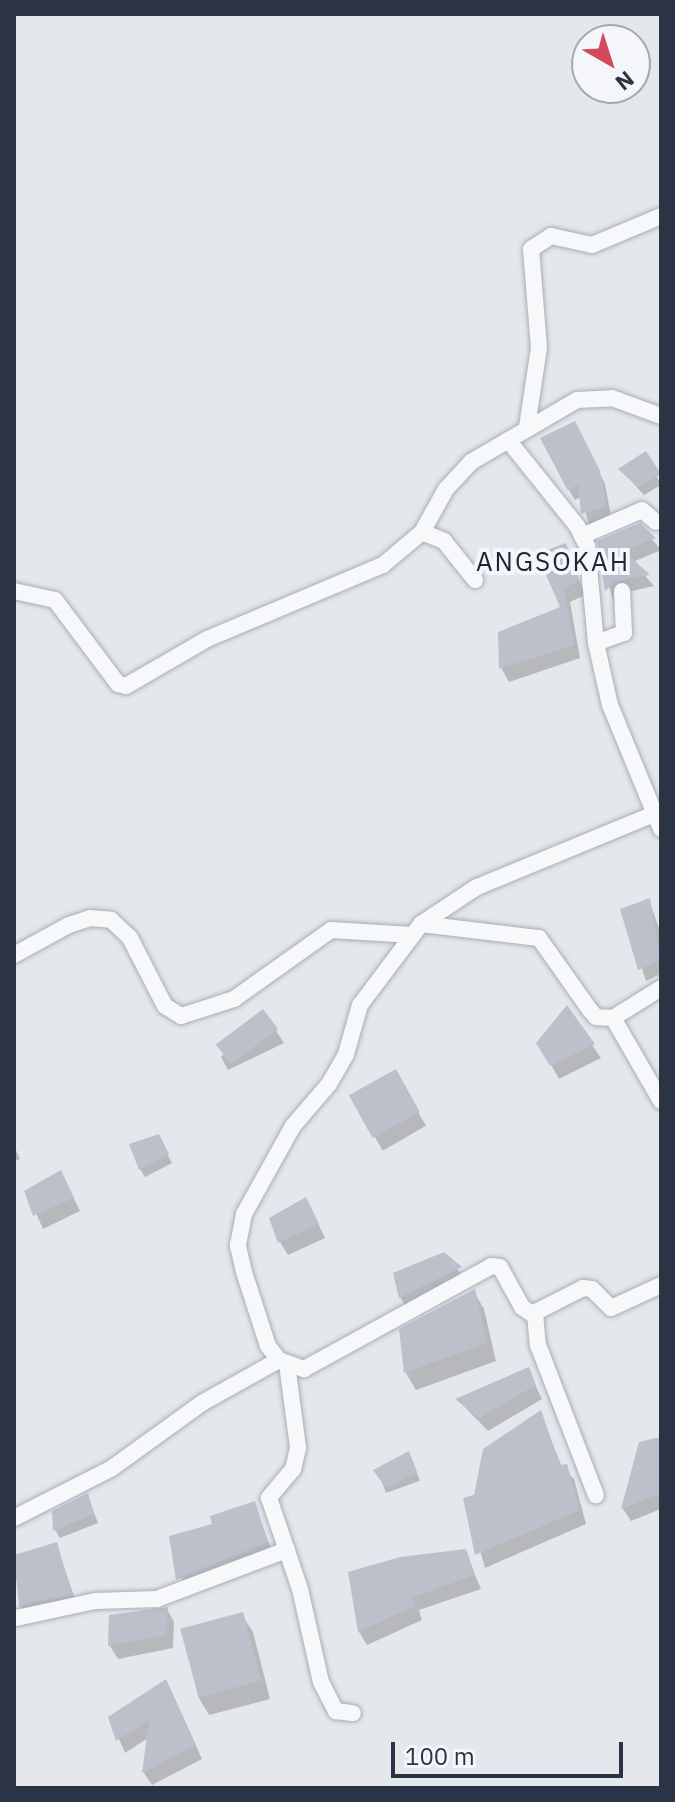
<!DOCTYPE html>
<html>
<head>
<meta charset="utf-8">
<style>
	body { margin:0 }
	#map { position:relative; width:675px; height:1802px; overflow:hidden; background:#e4e7ec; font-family:"IBM Plex Sans",sans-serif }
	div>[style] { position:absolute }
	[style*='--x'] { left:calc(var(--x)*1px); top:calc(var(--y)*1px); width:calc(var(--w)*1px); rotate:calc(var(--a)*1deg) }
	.shadow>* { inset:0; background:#0003; transform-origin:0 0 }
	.building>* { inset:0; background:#bbc0ca; transform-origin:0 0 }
	.roads { filter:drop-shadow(0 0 2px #a9aeb7) drop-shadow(0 0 2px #a9aeb7) }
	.minor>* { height:16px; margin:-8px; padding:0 8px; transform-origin:8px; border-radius:8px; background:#f7f8fa }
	span { translate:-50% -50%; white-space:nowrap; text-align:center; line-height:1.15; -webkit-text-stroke:8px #f4f6f9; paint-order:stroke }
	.quarter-label { font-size:26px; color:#1d2536; letter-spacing:2px }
	.frame { position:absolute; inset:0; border:16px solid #2b3445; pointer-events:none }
	.north { position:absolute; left:571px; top:24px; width:80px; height:80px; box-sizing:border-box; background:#f4f6f9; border:2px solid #a4a8b1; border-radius:50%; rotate:141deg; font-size:22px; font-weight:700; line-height:32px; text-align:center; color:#2b3445 }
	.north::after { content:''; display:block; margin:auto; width:28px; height:36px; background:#d1495b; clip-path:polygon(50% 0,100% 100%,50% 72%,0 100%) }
	.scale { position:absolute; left:391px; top:1742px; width:232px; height:36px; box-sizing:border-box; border:4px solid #2b3445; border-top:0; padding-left:10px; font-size:24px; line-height:28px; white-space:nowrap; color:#2b3445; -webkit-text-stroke:6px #f4f6f9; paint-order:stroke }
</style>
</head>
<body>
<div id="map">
	<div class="shadow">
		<div style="clip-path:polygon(580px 434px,605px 484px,611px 516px,589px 524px,581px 497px,575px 500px,569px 490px)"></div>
		<div style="clip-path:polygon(646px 454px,661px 485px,644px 495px,621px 470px)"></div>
		<div style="clip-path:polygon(640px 525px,661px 550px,633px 562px,654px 586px,623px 593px,613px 601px,599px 543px)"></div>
		<div style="clip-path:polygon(565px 545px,585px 595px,570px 602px,580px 658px,509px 682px,501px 668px,500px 633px,563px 608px)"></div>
		<div style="clip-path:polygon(649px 900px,661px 934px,661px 974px,646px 981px,623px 910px)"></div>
		<div style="clip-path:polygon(567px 1008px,601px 1058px,559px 1079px,539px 1043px)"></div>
		<div style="clip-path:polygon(263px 1011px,284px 1043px,228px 1070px,221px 1057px)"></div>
		<div style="left:395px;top:1072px;width:62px;height:50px;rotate:60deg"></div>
		<div style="clip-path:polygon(158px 1137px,172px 1163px,145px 1177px,140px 1169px)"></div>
		<div style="clip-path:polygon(14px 1146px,20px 1159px,14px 1161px)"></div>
		<div style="clip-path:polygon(68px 1186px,80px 1211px,43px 1229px,27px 1192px)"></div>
		<div style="clip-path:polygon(313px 1213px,325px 1238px,288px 1255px,280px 1242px)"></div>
		<div style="clip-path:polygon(444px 1254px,468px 1282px,408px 1310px,400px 1297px)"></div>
		<div style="clip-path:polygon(474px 1292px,484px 1309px,496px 1361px,416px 1390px,406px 1373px,401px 1330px)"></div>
		<div style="clip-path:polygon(528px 1370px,542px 1399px,488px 1431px,458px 1400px)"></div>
		<div style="clip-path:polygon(540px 1413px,562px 1467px,574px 1479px,586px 1524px,485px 1568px,466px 1500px,476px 1497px)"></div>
		<div style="clip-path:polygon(661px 1439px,661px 1509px,631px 1521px,623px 1509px,640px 1443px)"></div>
		<div style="left:413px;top:1462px;width:20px;height:36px;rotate:70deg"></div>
		<div style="clip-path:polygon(87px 1495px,98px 1523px,60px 1538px,55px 1530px)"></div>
		<div style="clip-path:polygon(254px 1504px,274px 1556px,186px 1592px,171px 1538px,214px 1525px)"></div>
		<div style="clip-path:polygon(56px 1544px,78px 1608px,28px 1619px,20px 1606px,14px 1558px)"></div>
		<div style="clip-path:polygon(465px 1551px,481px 1589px,419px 1610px,422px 1620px,367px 1645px,359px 1632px,350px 1574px)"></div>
		<div style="clip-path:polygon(167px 1609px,174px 1622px,173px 1648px,118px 1659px,110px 1646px)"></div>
		<div style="clip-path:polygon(242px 1615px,253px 1632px,270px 1699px,209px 1715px,199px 1698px,182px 1631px)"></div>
		<div style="clip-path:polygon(173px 1695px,202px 1759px,152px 1785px,144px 1773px,148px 1738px,125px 1753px,110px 1718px)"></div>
	</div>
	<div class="building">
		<div style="clip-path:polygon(575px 421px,600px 471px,606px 506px,581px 514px,578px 484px,568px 491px,540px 438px)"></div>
		<div style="clip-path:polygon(646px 451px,661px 474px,638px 487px,618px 469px)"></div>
		<div style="clip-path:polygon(640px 523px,656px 538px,624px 551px,650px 575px,617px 581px,605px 591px,597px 541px)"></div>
		<div style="clip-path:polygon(566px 543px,579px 581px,564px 588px,574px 645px,499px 669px,498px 632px,560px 607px,537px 554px)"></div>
		<div style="clip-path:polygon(650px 898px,661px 960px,638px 970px,620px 909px)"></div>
		<div style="clip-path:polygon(567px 1005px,595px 1044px,550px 1066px,536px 1043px)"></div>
		<div style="left:263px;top:1009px;width:25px;height:59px;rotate:53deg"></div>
		<div style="left:396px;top:1069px;width:49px;height:54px;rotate:61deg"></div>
		<div style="clip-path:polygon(159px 1134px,169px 1154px,139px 1170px,129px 1144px)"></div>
		<div style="clip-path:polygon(61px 1170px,74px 1198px,33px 1216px,24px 1191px)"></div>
		<div style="clip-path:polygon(306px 1197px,319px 1224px,278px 1243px,269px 1218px)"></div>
		<div style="clip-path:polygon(444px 1252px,462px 1267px,399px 1298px,393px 1273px)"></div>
		<div style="clip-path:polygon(475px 1289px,487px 1343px,404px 1373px,399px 1329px)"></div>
		<div style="clip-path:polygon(529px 1367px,536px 1385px,479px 1418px,455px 1399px)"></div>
		<div style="clip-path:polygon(541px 1410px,560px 1465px,567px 1464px,580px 1510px,475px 1555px,463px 1498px,474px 1495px,483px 1449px)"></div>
		<div style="clip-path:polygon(661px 1437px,661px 1493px,621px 1509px,639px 1442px)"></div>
		<div style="clip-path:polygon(409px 1451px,417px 1472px,386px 1488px,373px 1470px)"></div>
		<div style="clip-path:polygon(88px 1493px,94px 1514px,53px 1531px,52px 1511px)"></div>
		<div style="clip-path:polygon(255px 1501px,268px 1542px,176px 1580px,169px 1536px,212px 1524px,210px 1516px)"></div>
		<div style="clip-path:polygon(57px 1542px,72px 1595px,19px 1606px,14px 1555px)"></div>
		<div style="clip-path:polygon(466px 1549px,475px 1575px,413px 1597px,415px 1606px,358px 1632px,348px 1572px,400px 1557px)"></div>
		<div style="clip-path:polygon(168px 1607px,166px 1635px,108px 1646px,109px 1615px)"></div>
		<div style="left:243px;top:1612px;width:71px;height:65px;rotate:75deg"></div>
		<div style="clip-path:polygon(166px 1679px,196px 1745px,142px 1773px,149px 1720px,116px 1741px,108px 1717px)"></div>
	</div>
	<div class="roads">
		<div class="minor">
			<div style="--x:527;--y:427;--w:80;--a:-81.4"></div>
			<div style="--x:539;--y:348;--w:99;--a:-94.6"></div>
			<div style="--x:531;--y:249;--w:24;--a:-33"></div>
			<div style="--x:551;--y:236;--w:42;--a:12.4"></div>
			<div style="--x:592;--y:245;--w:75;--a:-22.8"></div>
			<div style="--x:508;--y:440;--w:110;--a:51.3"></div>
			<div style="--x:577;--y:526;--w:22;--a:63"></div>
			<div style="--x:587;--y:546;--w:97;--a:84.7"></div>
			<div style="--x:596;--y:643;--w:64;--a:77.3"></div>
			<div style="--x:610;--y:705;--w:134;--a:67.6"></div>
			<div style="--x:422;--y:532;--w:24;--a:22"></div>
			<div style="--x:444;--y:541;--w:50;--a:51.5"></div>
			<div style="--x:582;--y:536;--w:65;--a:-23.4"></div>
			<div style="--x:642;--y:510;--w:18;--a:41"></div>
			<div style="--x:14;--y:591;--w:42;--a:12.4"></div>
			<div style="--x:55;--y:600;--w:105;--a:53.1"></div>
			<div style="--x:118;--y:684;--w:8;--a:14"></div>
			<div style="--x:126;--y:686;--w:94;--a:-30.1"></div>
			<div style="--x:207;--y:639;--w:191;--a:-22.8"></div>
			<div style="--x:383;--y:565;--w:51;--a:-40.2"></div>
			<div style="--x:422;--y:532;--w:49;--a:-60.8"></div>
			<div style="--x:446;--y:489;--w:37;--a:-47"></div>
			<div style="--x:471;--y:462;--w:123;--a:-30.3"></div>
			<div style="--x:577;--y:400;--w:35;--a:-3"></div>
			<div style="--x:612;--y:398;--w:52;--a:20.2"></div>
			<div style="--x:596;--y:643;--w:30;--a:-20"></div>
			<div style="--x:624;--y:633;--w:42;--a:-92.7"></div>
			<div style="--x:421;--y:924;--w:119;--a:6.8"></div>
			<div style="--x:539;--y:938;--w:88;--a:54.7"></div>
			<div style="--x:590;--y:1010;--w:9;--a:49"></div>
			<div style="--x:596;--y:1017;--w:17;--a:3"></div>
			<div style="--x:14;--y:955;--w:63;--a:-28.6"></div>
			<div style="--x:69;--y:925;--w:22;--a:-18"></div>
			<div style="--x:90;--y:918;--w:21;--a:5"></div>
			<div style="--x:111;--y:920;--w:26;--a:43"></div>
			<div style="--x:130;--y:938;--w:76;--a:62.8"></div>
			<div style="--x:165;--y:1006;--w:19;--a:32"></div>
			<div style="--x:181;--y:1016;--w:56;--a:-17.8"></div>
			<div style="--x:234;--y:999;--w:119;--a:-35.4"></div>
			<div style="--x:331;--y:930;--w:82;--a:3.5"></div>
			<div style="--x:661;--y:988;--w:57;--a:148"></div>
			<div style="--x:613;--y:1018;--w:96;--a:60"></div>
			<div style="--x:535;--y:1313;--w:32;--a:85"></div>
			<div style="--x:538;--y:1345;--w:161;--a:68.9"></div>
			<div style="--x:279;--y:1360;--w:27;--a:20"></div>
			<div style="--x:304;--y:1369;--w:213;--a:-28.8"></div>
			<div style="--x:491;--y:1266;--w:9;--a:6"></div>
			<div style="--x:500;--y:1267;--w:46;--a:61.2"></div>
			<div style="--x:522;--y:1307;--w:12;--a:35"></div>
			<div style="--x:532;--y:1314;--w:57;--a:-27"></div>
			<div style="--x:583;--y:1288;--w:9;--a:6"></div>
			<div style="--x:592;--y:1289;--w:27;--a:45"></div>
			<div style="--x:611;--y:1308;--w:55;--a:-24.7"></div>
			<div style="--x:287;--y:1364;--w:85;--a:82.5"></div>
			<div style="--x:298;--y:1448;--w:22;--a:103"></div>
			<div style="--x:293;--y:1469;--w:38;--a:130"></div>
			<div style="--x:269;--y:1498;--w:96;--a:71.2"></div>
			<div style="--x:300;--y:1589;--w:95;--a:77.3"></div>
			<div style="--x:321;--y:1682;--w:33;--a:63"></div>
			<div style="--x:336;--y:1711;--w:17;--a:7"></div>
			<div style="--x:14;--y:1518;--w:110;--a:-27"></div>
			<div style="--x:112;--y:1468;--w:111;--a:-35.8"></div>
			<div style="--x:202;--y:1403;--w:88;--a:-29.2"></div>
			<div style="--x:279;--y:1360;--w:18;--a:-128"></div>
			<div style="--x:268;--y:1346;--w:78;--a:-108"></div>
			<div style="--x:244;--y:1272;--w:28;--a:-103"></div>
			<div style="--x:238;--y:1245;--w:32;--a:-79"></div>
			<div style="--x:244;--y:1214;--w:101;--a:-60.9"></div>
			<div style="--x:293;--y:1126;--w:55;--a:-49.4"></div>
			<div style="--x:329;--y:1084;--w:34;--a:-60"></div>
			<div style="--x:346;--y:1054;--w:51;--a:-74.1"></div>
			<div style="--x:360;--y:1005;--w:101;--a:-53"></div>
			<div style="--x:421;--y:924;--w:67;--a:-33.5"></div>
			<div style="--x:477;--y:887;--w:191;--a:-22.4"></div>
			<div style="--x:16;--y:1618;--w:81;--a:-12.1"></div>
			<div style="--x:95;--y:1601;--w:62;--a:-1.8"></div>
			<div style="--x:157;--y:1599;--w:139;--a:-20.7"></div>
		</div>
	</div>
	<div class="quarter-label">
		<span style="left:553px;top:562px">ANGSOKAH</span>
	</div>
	<div class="frame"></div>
	<div class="north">N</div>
	<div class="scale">100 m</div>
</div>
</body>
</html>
